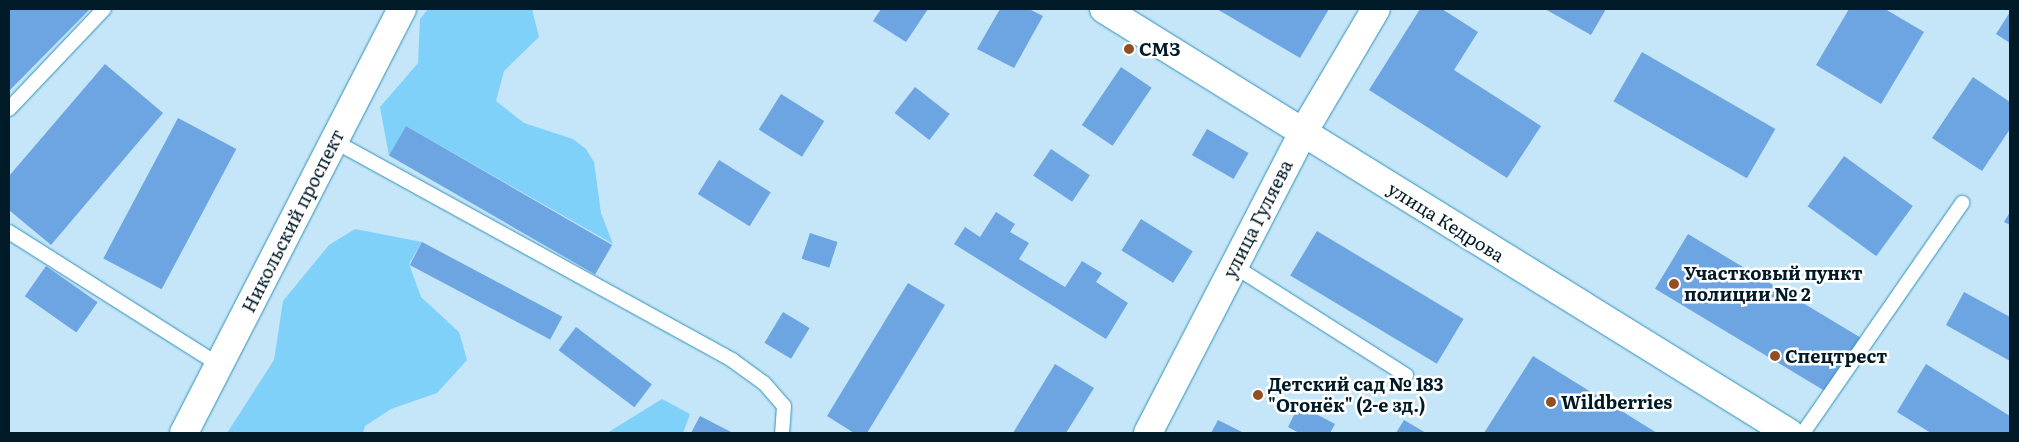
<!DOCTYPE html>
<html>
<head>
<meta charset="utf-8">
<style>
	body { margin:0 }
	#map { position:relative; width:2019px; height:442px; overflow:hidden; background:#c4e6f8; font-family:Literata,serif }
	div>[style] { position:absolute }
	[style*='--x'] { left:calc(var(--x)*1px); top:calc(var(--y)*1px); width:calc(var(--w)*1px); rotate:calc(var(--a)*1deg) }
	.green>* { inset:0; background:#80d1fa }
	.building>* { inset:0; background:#6ca5e2; transform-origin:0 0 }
	.roads { filter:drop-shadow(0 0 1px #3191bb) drop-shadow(0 0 1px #3191bb) }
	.service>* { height:14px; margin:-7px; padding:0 7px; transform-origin:7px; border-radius:7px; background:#fff }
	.minor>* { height:28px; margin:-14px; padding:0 14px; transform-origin:14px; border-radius:14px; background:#fff }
	.secondary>* { height:28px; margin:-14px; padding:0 14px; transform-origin:14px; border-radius:14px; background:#fff }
	.dots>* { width:14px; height:14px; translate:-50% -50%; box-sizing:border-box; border:2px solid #fff; border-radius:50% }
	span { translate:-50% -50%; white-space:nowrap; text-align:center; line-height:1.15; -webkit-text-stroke:5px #fff; paint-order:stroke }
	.poi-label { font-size:18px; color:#001a27; font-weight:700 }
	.left { translate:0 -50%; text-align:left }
	.street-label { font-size:18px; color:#001a27 }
	.frame { position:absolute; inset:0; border:10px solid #001a27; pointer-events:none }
</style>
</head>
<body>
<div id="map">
	<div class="green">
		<div style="clip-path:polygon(428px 9px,532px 9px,539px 37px,504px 71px,496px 101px,524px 123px,573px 139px,586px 149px,594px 162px,601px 213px,613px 244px,406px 126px,389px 156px,380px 107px,418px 63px,420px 19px)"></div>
		<div style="clip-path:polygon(355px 229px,422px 242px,409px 264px,421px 297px,459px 332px,467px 360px,437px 393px,391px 409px,365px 426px,363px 433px,227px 433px,274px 360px,283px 301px,329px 245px)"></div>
		<div style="clip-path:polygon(662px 399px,690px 414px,683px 433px,607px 433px)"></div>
	</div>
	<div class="building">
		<div style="clip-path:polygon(9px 9px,90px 9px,9px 91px)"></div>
		<div style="clip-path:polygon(881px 9px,928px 9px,906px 42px,873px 21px)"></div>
		<div style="clip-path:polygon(1000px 9px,1029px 9px,1043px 16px,1014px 68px,977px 49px)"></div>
		<div style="clip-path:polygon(1217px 9px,1329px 9px,1300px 58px)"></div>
		<div style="clip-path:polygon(1420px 9px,1442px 9px,1478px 32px,1454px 70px,1541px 126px,1507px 178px,1369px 90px)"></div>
		<div style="clip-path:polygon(1545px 9px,1606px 9px,1591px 35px)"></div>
		<div style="clip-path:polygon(1849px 9px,1885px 9px,1924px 32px,1881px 104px,1816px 65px)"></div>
		<div style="clip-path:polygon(2010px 12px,2010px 43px,1996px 34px)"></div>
		<div style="left:1642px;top:52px;width:154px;height:57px;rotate:30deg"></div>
		<div style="clip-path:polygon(105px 64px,163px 113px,51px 245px,9px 210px,9px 176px)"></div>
		<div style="left:1121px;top:67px;width:37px;height:70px;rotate:34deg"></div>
		<div style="clip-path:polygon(1973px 77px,2010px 102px,2010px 129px,1982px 171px,1932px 138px)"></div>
		<div style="left:915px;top:87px;width:44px;height:33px;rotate:38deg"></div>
		<div style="left:781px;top:94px;width:51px;height:42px;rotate:32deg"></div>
		<div style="left:178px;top:118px;width:66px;height:159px;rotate:28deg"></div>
		<div style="left:406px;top:126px;width:238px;height:34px;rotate:30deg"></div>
		<div style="left:1207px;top:129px;width:48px;height:30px;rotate:30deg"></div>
		<div style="left:1051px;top:149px;width:47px;height:32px;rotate:34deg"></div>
		<div style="left:1844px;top:156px;width:85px;height:62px;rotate:36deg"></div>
		<div style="left:719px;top:160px;width:61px;height:40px;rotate:32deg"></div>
		<div style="clip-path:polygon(996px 212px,1015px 224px,1010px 232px,1029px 243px,1019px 259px,1065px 287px,1082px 261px,1102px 273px,1096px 282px,1128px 303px,1106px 339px,954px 244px,965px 227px,980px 237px)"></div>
		<div style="clip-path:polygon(2010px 212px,2010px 225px,2004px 222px)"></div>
		<div style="left:1141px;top:219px;width:61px;height:37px;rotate:32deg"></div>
		<div style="left:1317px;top:231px;width:171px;height:52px;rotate:31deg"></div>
		<div style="left:810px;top:233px;width:29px;height:27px;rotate:18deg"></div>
		<div style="left:1688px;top:234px;width:203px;height:64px;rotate:31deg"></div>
		<div style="left:422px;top:242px;width:159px;height:26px;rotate:28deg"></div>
		<div style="left:46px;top:266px;width:63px;height:37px;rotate:35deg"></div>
		<div style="clip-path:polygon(908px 283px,945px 305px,867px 433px,854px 433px,827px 416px)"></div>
		<div style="clip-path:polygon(1964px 292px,2010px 317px,2010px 361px,1946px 325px)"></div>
		<div style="left:783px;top:312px;width:31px;height:36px;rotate:31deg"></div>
		<div style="left:576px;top:327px;width:95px;height:29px;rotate:37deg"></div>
		<div style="clip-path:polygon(1533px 356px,1657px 433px,1484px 433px)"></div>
		<div style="clip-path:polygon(1055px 364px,1094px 388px,1066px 433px,1013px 433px)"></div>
		<div style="clip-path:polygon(1926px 364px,2010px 416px,2010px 433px,1931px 433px,1897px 412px)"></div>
		<div style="clip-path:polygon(1299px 405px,1335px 424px,1330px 433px,1299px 433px,1288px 427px)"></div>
		<div style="clip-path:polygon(700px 416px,733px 433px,691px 433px)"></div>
		<div style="clip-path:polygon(1218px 420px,1244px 433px,1211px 433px)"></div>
		<div style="clip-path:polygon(1404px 420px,1426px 433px,1396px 433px)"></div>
	</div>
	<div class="roads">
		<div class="service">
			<div style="--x:9;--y:109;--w:138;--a:-46.5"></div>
			<div style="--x:334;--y:141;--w:454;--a:28.8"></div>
			<div style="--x:732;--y:360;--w:39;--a:36"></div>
			<div style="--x:764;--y:383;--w:30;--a:49"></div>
			<div style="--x:784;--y:406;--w:27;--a:94"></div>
			<div style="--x:9;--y:232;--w:249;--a:32.3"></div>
			<div style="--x:1234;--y:266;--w:204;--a:32.4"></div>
			<div style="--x:1803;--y:433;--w:280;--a:-55.3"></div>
		</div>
		<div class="minor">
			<div style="--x:1148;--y:433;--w:336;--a:-62.7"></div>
			<div style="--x:1302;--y:134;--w:145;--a:-59.4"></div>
		</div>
		<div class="secondary">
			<div style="--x:1104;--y:9;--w:806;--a:31.76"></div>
			<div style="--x:184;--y:433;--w:477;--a:-62.8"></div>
		</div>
	</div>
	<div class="dots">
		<div style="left:1129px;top:49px;background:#924f21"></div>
		<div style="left:1674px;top:284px;background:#924f21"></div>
		<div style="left:1775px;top:356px;background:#924f21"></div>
		<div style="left:1258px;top:395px;background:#924f21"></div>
		<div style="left:1551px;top:402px;background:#924f21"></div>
	</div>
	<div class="poi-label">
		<span class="left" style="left:1139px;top:49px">СМЗ</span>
		<span class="left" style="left:1684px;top:284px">Участковый пункт<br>полиции № 2</span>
		<span class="left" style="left:1785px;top:356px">Спецтрест</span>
		<span class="left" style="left:1268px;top:395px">Детский сад № 183<br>"Огонёк" (2-е зд.)</span>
		<span class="left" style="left:1561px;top:402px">Wildberries</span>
	</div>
	<div class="street-label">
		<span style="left:1258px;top:219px;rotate:-63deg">улица Гуляева</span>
		<span style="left:293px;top:221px;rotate:-63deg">Никольский проспект</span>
		<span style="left:1446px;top:222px;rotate:32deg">улица Кедрова</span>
	</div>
	<div class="frame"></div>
</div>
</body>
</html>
